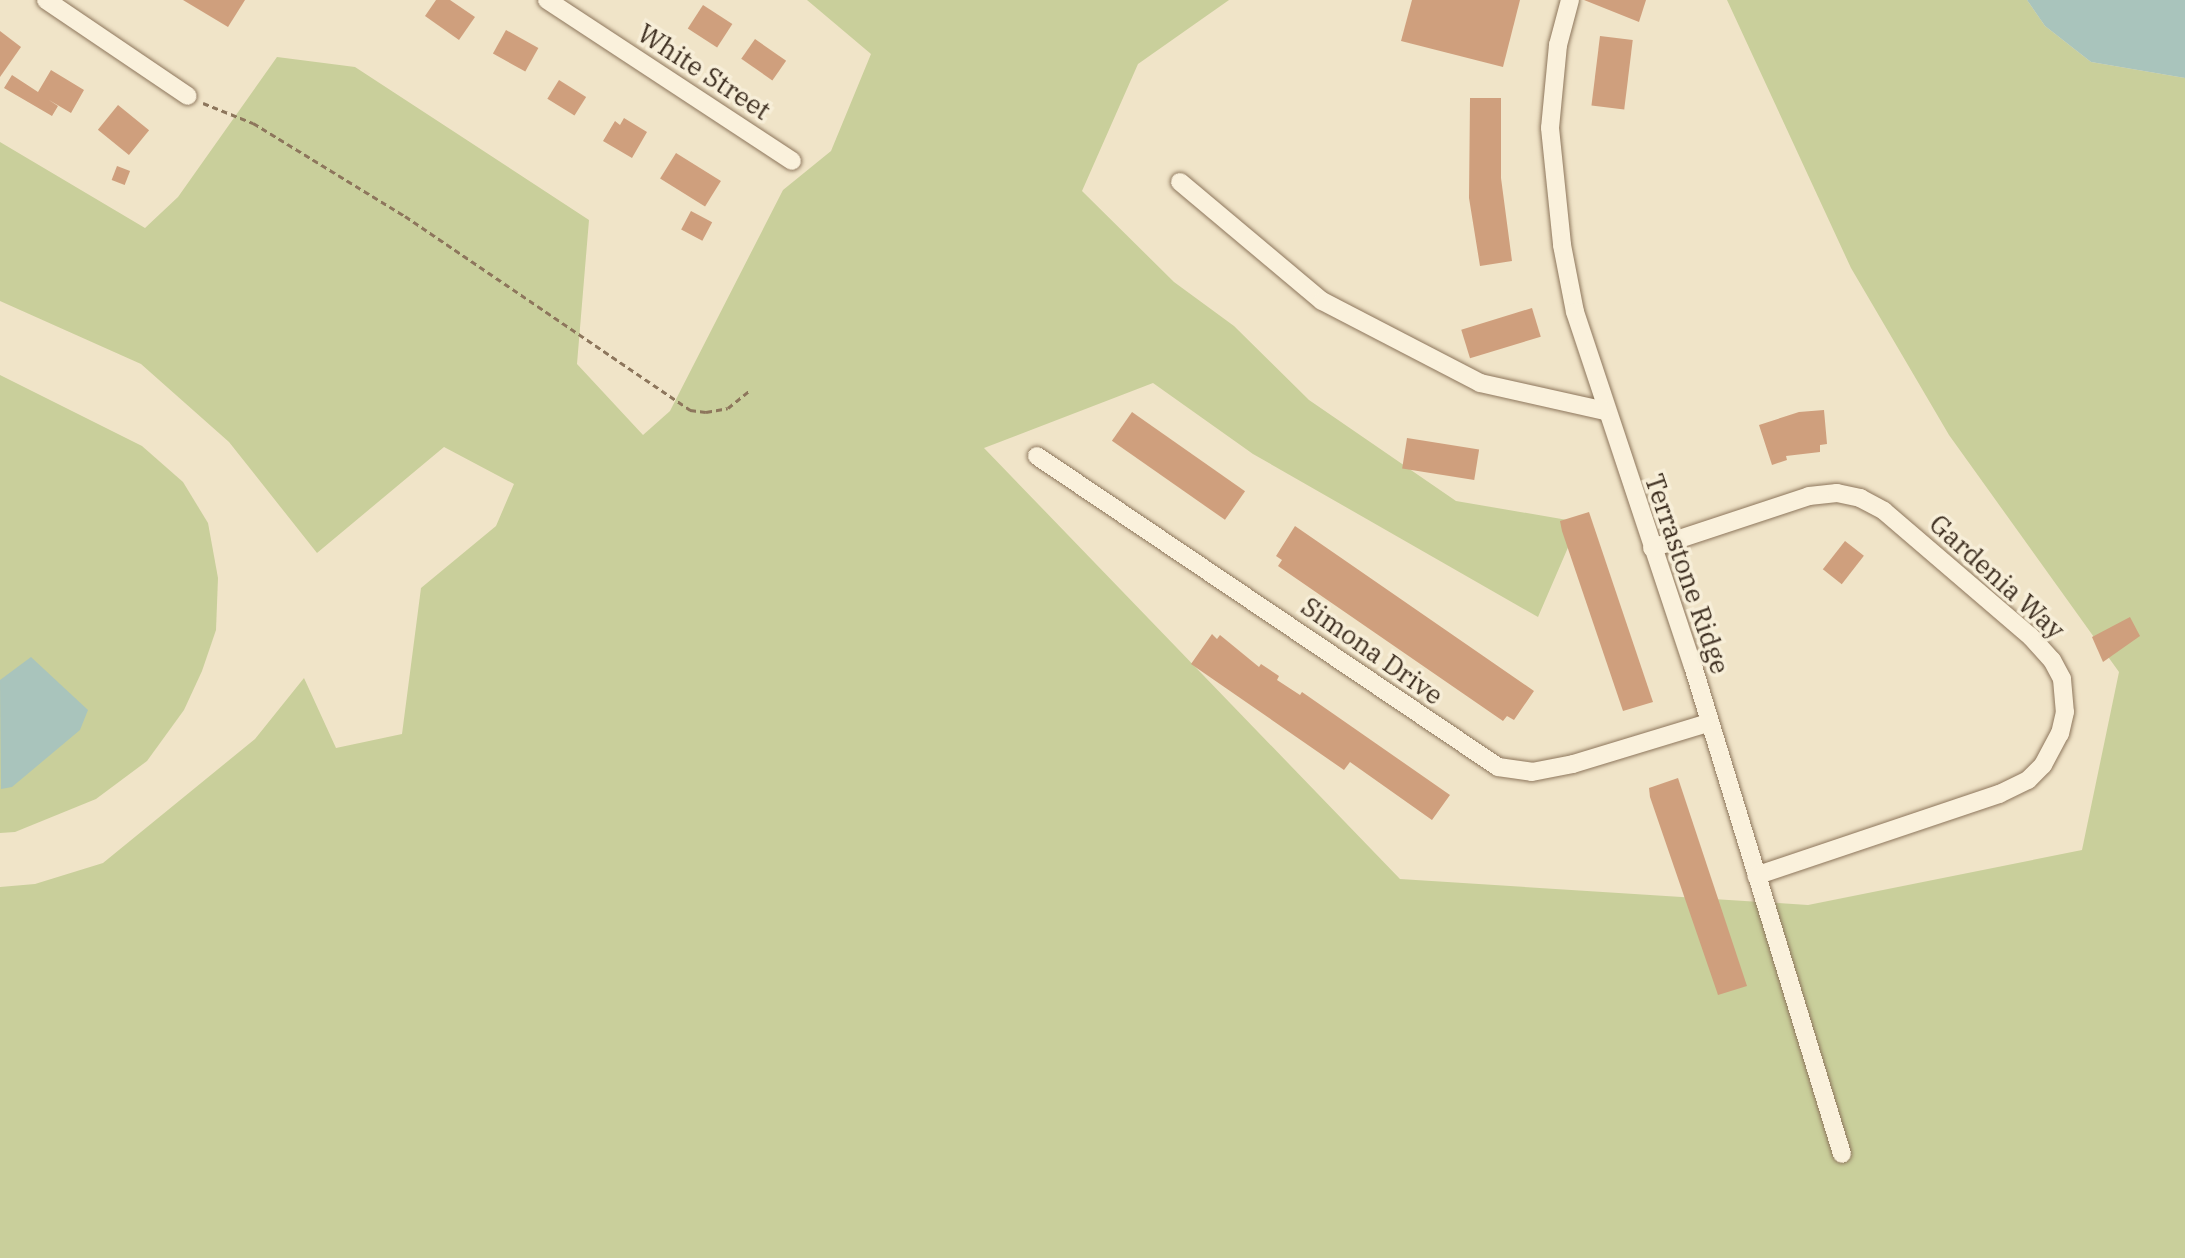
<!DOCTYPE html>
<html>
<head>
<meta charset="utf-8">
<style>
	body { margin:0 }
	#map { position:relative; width:2185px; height:1258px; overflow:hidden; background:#f0e4c8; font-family:"IBM Plex Serif",serif }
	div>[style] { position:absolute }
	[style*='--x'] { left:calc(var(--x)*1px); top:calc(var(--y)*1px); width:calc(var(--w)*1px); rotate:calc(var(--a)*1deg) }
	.green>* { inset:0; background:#c9cf9b }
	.water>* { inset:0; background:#a9c4bc }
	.building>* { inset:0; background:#cf9f7d; transform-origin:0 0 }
	.path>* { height:3px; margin-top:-1.5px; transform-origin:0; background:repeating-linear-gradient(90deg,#8d765c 0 6px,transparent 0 10px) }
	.roads { filter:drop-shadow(0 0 2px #8d765c) drop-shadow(0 0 2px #8d765c) }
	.minor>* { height:18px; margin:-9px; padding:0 9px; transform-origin:9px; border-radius:9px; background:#faf1dc }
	span { translate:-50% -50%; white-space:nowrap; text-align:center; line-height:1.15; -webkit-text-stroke:7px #f7eed8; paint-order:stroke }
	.street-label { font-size:26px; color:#3d2e20 }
</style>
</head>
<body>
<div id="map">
	<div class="green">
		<div style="clip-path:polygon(807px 0,1229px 0,1138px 64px,1082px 191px,1174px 282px,1234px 326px,1309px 400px,1456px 501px,1579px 522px,1538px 617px,1253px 454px,1153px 383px,984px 448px,1400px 879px,1808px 905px,2082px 850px,2119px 672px,1949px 435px,1851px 268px,1727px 0,2027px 0,2045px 26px,2091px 62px,2185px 78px,2185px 1258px,0 1258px,0 887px,35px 884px,103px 863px,255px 739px,304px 678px,336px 748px,402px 734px,421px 588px,496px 526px,514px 484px,444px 447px,317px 553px,229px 442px,141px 364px,0 301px,0 142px,145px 228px,178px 197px,277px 57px,355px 67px,589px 220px,577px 364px,643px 435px,670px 411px,783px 190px,831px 151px,871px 54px)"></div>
		<div style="clip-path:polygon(0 375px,142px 446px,183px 482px,208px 523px,218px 578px,216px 630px,202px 671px,184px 710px,147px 761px,96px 799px,15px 832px,0 833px)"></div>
	</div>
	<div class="water">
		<div style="clip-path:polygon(2027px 0,2185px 0,2185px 78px,2091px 62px,2045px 26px)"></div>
		<div style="clip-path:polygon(31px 657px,88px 710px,80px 730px,12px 787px,1px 789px,0 680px)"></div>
	</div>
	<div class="building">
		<div style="clip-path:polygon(183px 0,245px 0,228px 27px)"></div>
		<div style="clip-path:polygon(436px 0,450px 0,475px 17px,459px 40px,425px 16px)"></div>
		<div style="clip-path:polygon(1412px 0,1520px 0,1503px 67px,1401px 41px)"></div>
		<div style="clip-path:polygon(1584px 0,1646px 0,1639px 22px)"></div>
		<div style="left:703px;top:5px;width:35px;height:28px;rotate:33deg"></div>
		<div style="left:506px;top:30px;width:37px;height:27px;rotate:29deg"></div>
		<div style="clip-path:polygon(0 31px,21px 47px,0 77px)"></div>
		<div style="left:1600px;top:36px;width:33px;height:70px;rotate:7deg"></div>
		<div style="left:755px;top:39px;width:38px;height:24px;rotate:35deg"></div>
		<div style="clip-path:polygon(51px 70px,84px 90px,71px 113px,49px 100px,58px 106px,52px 116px,4px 88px,12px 75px,38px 92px)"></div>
		<div style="left:559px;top:80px;width:32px;height:22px;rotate:32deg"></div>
		<div style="clip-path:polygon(1470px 98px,1501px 98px,1501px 178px,1512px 261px,1480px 266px,1469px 198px)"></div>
		<div style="left:118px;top:105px;width:40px;height:32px;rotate:39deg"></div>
		<div style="clip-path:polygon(624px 118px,647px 132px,632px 158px,603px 141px,615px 121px,620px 125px)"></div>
		<div style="left:676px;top:153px;width:53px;height:30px;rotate:32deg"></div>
		<div style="left:117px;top:166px;width:14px;height:15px;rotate:21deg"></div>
		<div style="left:691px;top:211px;width:24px;height:21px;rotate:28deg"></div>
		<div style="left:1532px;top:308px;width:30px;height:74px;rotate:73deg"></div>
		<div style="clip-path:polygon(1824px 410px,1827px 444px,1820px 445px,1820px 452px,1786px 456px,1787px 460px,1772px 465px,1759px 425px,1799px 412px)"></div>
		<div style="left:1132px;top:412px;width:138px;height:35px;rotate:35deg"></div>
		<div style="left:1407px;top:438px;width:73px;height:31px;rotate:9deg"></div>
		<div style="clip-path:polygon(1589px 512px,1653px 702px,1623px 711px,1562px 531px,1560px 521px)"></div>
		<div style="clip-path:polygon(1295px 526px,1534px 691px,1514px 720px,1507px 716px,1503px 721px,1278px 566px,1282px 560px,1276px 556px)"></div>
		<div style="left:1845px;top:541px;width:24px;height:36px;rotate:38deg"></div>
		<div style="clip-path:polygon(2130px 617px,2140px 636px,2103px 662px,2092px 637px)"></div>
		<div style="clip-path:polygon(1212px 634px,1217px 639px,1220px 635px,1259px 667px,1261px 664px,1279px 676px,1277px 680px,1300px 695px,1302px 692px,1450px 795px,1432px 820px,1350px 762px,1344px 770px,1191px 664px)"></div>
		<div style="clip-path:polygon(1678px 778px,1747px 986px,1718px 995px,1650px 797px,1649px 788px)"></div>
	</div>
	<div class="path">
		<div style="--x:203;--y:103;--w:54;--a:21.8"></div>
		<div style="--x:253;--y:123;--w:178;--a:31.5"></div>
		<div style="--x:405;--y:216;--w:345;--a:34.2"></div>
		<div style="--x:690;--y:410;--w:16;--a:7"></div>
		<div style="--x:706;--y:412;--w:22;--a:-10"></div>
		<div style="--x:728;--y:408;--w:28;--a:-39"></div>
	</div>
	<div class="roads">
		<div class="minor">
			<div style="--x:46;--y:0;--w:171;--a:34.1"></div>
			<div style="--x:547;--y:0;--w:293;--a:33.3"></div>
			<div style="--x:1570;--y:0;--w:47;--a:104.9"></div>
			<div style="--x:1558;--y:45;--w:83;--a:95.5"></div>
			<div style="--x:1550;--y:128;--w:118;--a:84.1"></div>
			<div style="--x:1562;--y:245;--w:68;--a:79"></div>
			<div style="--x:1575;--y:312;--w:373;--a:71.6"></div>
			<div style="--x:1693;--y:666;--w:510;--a:73.02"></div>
			<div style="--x:1180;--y:182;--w:185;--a:40"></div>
			<div style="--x:1322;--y:301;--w:178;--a:27.4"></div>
			<div style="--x:1480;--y:383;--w:128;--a:12.6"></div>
			<div style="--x:1037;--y:456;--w:556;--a:34"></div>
			<div style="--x:1498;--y:767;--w:34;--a:8"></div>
			<div style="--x:1532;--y:772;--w:42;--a:-11"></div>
			<div style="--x:1573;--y:764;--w:141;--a:-16.9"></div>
			<div style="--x:1652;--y:548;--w:165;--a:-18.3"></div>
			<div style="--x:1809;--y:496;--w:28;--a:-6"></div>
			<div style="--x:1837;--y:493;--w:24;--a:12"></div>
			<div style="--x:1860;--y:498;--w:27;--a:28"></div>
			<div style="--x:1884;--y:511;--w:194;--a:40.6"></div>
			<div style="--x:2031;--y:637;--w:31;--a:48"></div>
			<div style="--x:2052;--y:660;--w:21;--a:62"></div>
			<div style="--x:2062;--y:679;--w:33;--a:85"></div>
			<div style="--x:2065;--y:712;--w:22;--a:103"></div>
			<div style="--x:2060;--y:733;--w:36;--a:118"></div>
			<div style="--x:2043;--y:765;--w:21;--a:135"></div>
			<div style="--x:2028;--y:780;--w:32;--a:154"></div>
			<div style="--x:1999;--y:794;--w:256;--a:161.4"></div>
		</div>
	</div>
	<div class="street-label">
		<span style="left:704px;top:72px;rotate:33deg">White Street</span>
		<span style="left:1687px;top:574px;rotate:71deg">Terrastone Ridge</span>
		<span style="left:1997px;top:577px;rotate:42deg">Gardenia Way</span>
		<span style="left:1372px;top:651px;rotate:35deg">Simona Drive</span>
	</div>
</div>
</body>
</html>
